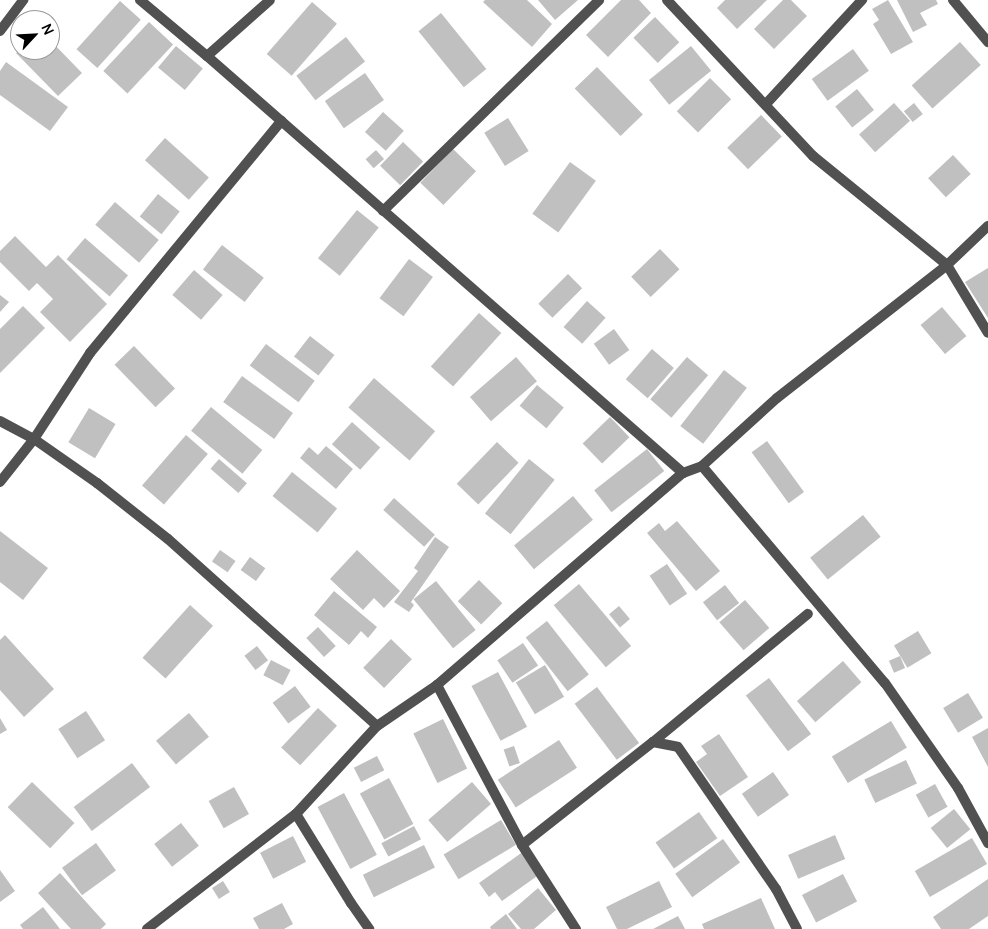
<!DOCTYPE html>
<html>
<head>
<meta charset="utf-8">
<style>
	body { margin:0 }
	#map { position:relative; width:988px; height:929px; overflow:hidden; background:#fff; font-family:Manrope,sans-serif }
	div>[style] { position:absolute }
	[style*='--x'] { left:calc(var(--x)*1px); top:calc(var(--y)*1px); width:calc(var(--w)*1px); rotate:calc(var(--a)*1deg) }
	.building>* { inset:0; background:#c0c0c0; transform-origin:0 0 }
	.minor>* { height:10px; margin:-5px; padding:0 5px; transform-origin:5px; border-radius:5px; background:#515151 }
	span { translate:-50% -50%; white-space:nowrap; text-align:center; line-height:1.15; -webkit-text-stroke:5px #fff; paint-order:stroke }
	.north { position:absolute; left:10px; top:10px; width:50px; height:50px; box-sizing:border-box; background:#fff; border:1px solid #999; border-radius:50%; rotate:65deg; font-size:14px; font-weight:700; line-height:20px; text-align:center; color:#000 }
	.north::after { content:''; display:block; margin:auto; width:18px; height:22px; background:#000; clip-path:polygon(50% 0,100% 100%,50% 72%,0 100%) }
</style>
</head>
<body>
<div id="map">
	<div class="building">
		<div style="clip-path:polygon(485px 0,527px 0,552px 24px,532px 47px,483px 2px)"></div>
		<div style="clip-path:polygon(538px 0,578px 0,555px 20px)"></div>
		<div style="clip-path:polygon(621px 0,639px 0,651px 13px,608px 57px,586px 35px)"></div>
		<div style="clip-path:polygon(725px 0,767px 0,737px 29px,717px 8px)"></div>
		<div style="clip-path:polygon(783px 0,791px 0,807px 16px,774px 49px,754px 29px)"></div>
		<div style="clip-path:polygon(888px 0,913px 42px,891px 54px,873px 24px,879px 20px,872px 9px)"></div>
		<div style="clip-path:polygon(897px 0,936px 0,938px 4px,920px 13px,927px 25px,913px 32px)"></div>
		<div style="left:120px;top:1px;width:28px;height:65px;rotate:42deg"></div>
		<div style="left:312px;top:2px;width:33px;height:69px;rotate:41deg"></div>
		<div style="left:441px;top:13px;width:72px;height:29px;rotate:51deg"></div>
		<div style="left:655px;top:17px;width:35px;height:30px;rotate:46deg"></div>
		<div style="left:149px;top:22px;width:33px;height:67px;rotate:43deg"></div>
		<div style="left:346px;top:37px;width:31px;height:63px;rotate:52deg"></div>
		<div style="clip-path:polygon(50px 40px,82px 73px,58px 96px,16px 53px,20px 50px,50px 50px)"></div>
		<div style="left:960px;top:42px;width:31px;height:65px;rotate:48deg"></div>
		<div style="left:176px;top:46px;width:35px;height:28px;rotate:40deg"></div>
		<div style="left:691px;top:46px;width:32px;height:54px;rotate:51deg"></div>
		<div style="left:853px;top:49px;width:27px;height:51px;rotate:54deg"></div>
		<div style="clip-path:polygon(6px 62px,68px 107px,50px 131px,0 95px,0 71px)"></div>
		<div style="left:597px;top:67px;width:66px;height:31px;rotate:46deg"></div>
		<div style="left:365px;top:73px;width:33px;height:49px;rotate:55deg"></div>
		<div style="left:710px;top:78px;width:30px;height:47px;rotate:45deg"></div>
		<div style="left:857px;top:89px;width:27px;height:28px;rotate:51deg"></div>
		<div style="left:894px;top:103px;width:24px;height:47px;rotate:48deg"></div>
		<div style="left:914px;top:103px;width:14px;height:13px;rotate:51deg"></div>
		<div style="left:383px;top:112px;width:28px;height:27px;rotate:42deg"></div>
		<div style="left:761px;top:115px;width:30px;height:47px;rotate:46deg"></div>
		<div style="left:508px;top:118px;width:39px;height:28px;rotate:58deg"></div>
		<div style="left:165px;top:138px;width:59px;height:30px;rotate:42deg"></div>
		<div style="left:403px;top:142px;width:28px;height:33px;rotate:44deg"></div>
		<div style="left:453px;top:149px;width:32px;height:47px;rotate:44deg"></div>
		<div style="left:376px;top:150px;width:12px;height:14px;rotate:48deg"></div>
		<div style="left:953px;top:155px;width:26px;height:34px;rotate:47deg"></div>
		<div style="left:570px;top:162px;width:32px;height:64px;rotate:36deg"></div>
		<div style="left:158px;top:194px;width:28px;height:29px;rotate:39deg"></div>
		<div style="left:115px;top:202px;width:58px;height:30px;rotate:41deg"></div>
		<div style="left:357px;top:210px;width:28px;height:62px;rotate:39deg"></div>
		<div style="clip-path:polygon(15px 236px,46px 267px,58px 255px,107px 304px,70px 342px,40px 312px,53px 299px,37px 283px,29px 291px,0 262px,0 251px)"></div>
		<div style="left:85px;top:238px;width:57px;height:28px;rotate:41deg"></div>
		<div style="left:222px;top:245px;width:53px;height:31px;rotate:38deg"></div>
		<div style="left:660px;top:249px;width:28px;height:40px;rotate:46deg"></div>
		<div style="left:409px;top:259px;width:30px;height:49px;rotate:37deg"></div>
		<div style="clip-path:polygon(988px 268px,988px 318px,965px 282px)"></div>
		<div style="left:194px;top:270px;width:38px;height:33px;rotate:41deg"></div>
		<div style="left:568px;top:274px;width:20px;height:42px;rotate:45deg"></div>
		<div style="clip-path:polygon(0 295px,9px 302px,0 312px)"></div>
		<div style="left:587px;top:301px;width:25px;height:35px;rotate:42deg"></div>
		<div style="clip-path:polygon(23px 306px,45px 328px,0 373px,0 329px)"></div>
		<div style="left:942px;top:307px;width:38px;height:28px;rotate:50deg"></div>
		<div style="left:479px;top:313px;width:30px;height:72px;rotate:42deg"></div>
		<div style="left:614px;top:329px;width:26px;height:25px;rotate:54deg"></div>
		<div style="left:310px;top:336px;width:31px;height:26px;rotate:38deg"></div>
		<div style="left:266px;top:344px;width:61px;height:27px;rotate:37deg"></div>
		<div style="left:134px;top:346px;width:59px;height:27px;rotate:46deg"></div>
		<div style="left:652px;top:349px;width:29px;height:40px;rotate:41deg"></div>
		<div style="left:516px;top:357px;width:32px;height:61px;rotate:49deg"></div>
		<div style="left:687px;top:357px;width:28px;height:56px;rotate:41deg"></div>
		<div style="left:724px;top:370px;width:29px;height:71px;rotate:38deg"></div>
		<div style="left:242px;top:376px;width:63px;height:32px;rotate:36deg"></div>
		<div style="left:374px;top:378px;width:81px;height:39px;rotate:41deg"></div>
		<div style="left:537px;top:385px;width:35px;height:27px;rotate:40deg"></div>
		<div style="left:211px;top:407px;width:67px;height:31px;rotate:40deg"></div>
		<div style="left:89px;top:408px;width:31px;height:40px;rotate:31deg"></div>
		<div style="left:610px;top:417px;width:28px;height:38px;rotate:46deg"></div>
		<div style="left:352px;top:422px;width:38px;height:30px;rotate:42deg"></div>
		<div style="left:186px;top:435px;width:29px;height:67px;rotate:41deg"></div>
		<div style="left:767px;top:441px;width:63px;height:19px;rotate:54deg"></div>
		<div style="left:497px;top:442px;width:30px;height:58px;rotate:44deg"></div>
		<div style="clip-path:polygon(326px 446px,353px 469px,336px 489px,300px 458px,309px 447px,318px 455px)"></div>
		<div style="left:647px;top:449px;width:28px;height:67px;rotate:52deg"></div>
		<div style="left:219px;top:459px;width:37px;height:13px;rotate:41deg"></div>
		<div style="left:529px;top:459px;width:33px;height:70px;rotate:39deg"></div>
		<div style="left:292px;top:472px;width:58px;height:31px;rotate:39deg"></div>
		<div style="left:573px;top:496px;width:31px;height:77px;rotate:50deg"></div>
		<div style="left:394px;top:498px;width:55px;height:16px;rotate:42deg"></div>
		<div style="left:863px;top:515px;width:28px;height:68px;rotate:51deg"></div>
		<div style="clip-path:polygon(677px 521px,720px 571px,696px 591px,647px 533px,659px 523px,665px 531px)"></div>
		<div style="clip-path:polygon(0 531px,48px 568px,23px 600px,0 582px)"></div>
		<div style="clip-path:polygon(435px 537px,449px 547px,411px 602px,414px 605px,409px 612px,394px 602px,418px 571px,414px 568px)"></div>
		<div style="left:220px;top:550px;width:19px;height:14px;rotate:35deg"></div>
		<div style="clip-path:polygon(357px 550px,400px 591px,384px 608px,374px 598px,363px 610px,330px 579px)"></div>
		<div style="left:250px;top:557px;width:19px;height:16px;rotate:36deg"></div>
		<div style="left:667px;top:564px;width:36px;height:21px;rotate:56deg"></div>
		<div style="left:479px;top:580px;width:33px;height:30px;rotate:45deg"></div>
		<div style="left:436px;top:581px;width:63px;height:29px;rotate:51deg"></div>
		<div style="left:579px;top:584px;width:81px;height:33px;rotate:50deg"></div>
		<div style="left:725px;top:585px;width:23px;height:28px;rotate:52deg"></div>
		<div style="clip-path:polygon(334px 591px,377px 627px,368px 638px,361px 631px,349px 645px,314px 615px)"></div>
		<div style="left:745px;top:600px;width:37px;height:34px;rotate:49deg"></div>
		<div style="left:190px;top:605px;width:31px;height:71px;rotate:42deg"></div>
		<div style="left:619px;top:606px;width:17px;height:13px;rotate:50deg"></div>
		<div style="left:547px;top:621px;width:68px;height:27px;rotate:52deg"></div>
		<div style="left:318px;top:627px;width:26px;height:16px;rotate:47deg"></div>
		<div style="left:918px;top:631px;width:26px;height:28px;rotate:59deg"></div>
		<div style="clip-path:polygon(5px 635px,54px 689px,24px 717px,0 690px,0 640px)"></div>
		<div style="left:391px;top:639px;width:29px;height:40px;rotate:44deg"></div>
		<div style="left:523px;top:643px;width:27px;height:31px;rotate:56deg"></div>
		<div style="left:257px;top:646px;width:18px;height:16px;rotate:52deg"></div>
		<div style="left:900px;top:656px;width:13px;height:12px;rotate:67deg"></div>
		<div style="left:271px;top:660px;width:22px;height:17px;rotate:27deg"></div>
		<div style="left:843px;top:661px;width:28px;height:61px;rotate:49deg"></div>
		<div style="left:545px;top:665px;width:37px;height:34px;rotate:59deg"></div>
		<div style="left:498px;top:672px;width:62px;height:30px;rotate:62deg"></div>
		<div style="left:769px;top:678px;width:70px;height:29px;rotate:53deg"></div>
		<div style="left:295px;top:686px;width:26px;height:28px;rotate:53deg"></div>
		<div style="left:597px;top:687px;width:70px;height:28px;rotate:53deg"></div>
		<div style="left:968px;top:693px;width:29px;height:29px;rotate:59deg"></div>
		<div style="left:318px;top:708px;width:26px;height:54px;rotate:43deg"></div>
		<div style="left:86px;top:711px;width:35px;height:33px;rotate:57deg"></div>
		<div style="left:189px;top:713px;width:31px;height:43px;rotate:50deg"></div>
		<div style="clip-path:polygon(0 718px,7px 730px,0 734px)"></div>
		<div style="left:443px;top:719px;width:55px;height:33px;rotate:64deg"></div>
		<div style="left:891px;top:721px;width:31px;height:69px;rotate:59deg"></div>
		<div style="clip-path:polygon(988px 728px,988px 767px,972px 737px)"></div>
		<div style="clip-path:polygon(719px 734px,748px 777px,720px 796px,696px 762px,707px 754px,701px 746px)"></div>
		<div style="left:559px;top:740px;width:33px;height:73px;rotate:57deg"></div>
		<div style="left:514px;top:746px;width:18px;height:11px;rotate:71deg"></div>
		<div style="left:377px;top:756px;width:16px;height:26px;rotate:63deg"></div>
		<div style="left:906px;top:760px;width:26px;height:46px;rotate:65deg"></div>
		<div style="left:132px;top:763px;width:30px;height:73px;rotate:53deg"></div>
		<div style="left:773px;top:772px;width:28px;height:38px;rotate:55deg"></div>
		<div style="left:389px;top:778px;width:52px;height:33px;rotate:62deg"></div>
		<div style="left:32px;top:782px;width:59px;height:35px;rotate:44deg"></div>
		<div style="left:472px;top:782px;width:29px;height:58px;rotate:49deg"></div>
		<div style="left:935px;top:784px;width:26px;height:22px;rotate:61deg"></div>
		<div style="left:234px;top:787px;width:31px;height:29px;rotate:61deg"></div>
		<div style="left:344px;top:793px;width:70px;height:30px;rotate:62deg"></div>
		<div style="left:954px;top:809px;width:26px;height:30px;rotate:51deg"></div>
		<div style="left:699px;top:812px;width:32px;height:53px;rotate:55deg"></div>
		<div style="left:501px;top:820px;width:29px;height:67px;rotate:59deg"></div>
		<div style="left:181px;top:823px;width:29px;height:34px;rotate:52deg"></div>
		<div style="left:414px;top:826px;width:15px;height:37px;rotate:62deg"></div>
		<div style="left:835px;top:835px;width:26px;height:51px;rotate:67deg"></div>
		<div style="left:293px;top:836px;width:29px;height:37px;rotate:63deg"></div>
		<div style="left:972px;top:838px;width:30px;height:66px;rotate:60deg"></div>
		<div style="left:723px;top:839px;width:29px;height:59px;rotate:54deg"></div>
		<div style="left:96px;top:843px;width:34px;height:42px;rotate:54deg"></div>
		<div style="left:424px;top:845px;width:25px;height:68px;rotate:64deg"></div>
		<div style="clip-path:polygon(524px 851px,540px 874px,502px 901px,495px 892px,489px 897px,479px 883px)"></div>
		<div style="clip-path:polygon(0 870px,15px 891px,0 902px)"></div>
		<div style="clip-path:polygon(60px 873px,106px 924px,101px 929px,71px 929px,38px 893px)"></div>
		<div style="left:843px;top:874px;width:31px;height:46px;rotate:63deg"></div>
		<div style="clip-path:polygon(988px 879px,988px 916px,969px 929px,941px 929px,933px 917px)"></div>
		<div style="left:223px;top:881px;width:13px;height:13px;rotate:58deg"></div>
		<div style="clip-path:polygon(659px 881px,672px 907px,627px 929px,617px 929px,606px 907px)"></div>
		<div style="clip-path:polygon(538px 888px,556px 910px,534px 929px,521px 929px,508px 914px)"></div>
		<div style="clip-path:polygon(761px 898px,775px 929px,704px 929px,702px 924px)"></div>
		<div style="clip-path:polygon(282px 903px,293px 924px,284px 929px,259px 929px,253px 918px)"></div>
		<div style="clip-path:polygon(43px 907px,60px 929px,23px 929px,20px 925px)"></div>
		<div style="clip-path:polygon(506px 914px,517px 929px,491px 929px,490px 927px)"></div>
		<div style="clip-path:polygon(678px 916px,685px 929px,653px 929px)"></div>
	</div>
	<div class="minor">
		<div style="--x:140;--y:0;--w:87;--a:39.9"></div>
		<div style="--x:207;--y:56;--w:633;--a:41.22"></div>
		<div style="--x:667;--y:0;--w:214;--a:46.9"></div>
		<div style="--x:813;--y:156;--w:173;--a:39.1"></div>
		<div style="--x:947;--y:265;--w:79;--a:58.9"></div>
		<div style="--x:953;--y:0;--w:55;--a:50.2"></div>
		<div style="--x:0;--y:31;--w:39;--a:-53"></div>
		<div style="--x:207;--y:56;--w:84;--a:-41.6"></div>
		<div style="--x:766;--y:104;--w:142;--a:-47.3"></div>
		<div style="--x:383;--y:211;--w:302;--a:-44.3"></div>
		<div style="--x:0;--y:421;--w:38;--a:28"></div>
		<div style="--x:34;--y:439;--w:77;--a:34.9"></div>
		<div style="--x:97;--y:483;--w:90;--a:38.3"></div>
		<div style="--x:168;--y:539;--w:280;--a:41.8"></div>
		<div style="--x:702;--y:466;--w:284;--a:49.9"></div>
		<div style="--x:885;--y:683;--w:128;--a:55.2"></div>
		<div style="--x:958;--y:788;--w:63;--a:61.4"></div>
		<div style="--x:0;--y:482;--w:55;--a:-51.7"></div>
		<div style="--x:34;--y:439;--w:103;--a:-56.9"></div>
		<div style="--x:90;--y:353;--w:301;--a:-50.5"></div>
		<div style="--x:437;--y:685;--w:181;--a:62"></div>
		<div style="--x:522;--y:845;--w:100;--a:57.3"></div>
		<div style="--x:653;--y:742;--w:25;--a:11"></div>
		<div style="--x:678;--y:747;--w:173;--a:55.4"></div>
		<div style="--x:776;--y:889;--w:45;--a:62.3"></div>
		<div style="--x:296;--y:814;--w:105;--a:58.3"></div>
		<div style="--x:351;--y:903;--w:32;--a:55"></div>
		<div style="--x:522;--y:845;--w:167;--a:-38.2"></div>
		<div style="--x:653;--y:742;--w:201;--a:-39.6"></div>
		<div style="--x:147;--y:929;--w:188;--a:-37.7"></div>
		<div style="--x:296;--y:814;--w:120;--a:-47.4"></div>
		<div style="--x:377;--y:726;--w:73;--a:-34.3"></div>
		<div style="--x:437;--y:685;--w:325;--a:-40.8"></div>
		<div style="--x:683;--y:473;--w:20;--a:-20"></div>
		<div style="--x:702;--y:466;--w:101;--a:-42.2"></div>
		<div style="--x:777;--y:398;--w:216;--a:-38"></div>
		<div style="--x:947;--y:265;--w:57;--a:-43.6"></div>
	</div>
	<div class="north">N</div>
</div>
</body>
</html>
